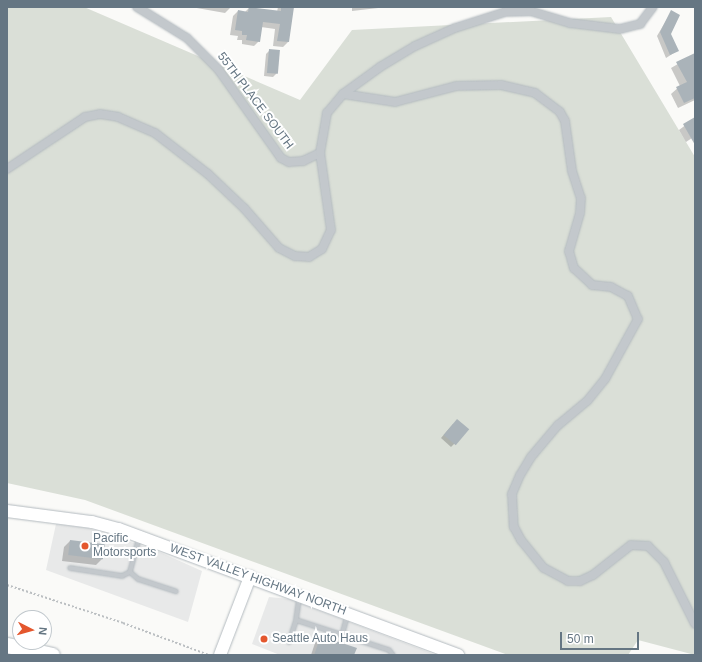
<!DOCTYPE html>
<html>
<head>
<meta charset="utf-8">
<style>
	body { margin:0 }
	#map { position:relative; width:702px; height:662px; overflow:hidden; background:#fafaf8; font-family:Arial,sans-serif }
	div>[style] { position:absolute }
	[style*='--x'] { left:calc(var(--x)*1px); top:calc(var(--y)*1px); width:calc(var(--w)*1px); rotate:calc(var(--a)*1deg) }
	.built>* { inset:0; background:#e8e9e9 }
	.green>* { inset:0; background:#dadfd7 }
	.shadow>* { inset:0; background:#0003 }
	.building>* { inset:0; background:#aab3b9; transform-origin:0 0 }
	.path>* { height:2px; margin-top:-1px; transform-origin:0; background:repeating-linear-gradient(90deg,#bbbfc2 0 2px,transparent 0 4px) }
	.roads { filter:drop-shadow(0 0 1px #b3babf) drop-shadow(0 0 1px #b3babf) }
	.service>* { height:4px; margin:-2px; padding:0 2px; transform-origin:2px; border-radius:2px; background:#c3c8cc }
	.minor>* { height:8px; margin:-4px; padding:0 4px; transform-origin:4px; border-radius:4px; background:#c3c8cc }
	.secondary>* { height:12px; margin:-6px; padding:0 6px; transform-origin:6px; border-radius:6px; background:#fff }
	.motorway>* { height:15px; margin:-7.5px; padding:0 7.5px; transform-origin:7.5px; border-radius:7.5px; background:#fff }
	.dots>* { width:11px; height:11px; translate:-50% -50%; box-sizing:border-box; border:2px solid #fff; border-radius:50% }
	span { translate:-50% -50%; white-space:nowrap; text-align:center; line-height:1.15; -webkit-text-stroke:4px #fff; paint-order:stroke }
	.street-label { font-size:12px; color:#657683 }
	.poi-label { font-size:12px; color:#657683 }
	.left { translate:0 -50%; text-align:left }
	.frame { position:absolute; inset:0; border:8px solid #657683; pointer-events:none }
	.north { position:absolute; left:12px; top:610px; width:40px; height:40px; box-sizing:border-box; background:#fff; border:1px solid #c1c8cd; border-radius:50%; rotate:96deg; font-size:11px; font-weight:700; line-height:16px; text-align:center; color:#657683 }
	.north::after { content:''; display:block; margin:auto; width:14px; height:18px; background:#e4572e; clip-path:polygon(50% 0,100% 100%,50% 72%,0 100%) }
	.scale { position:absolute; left:560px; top:632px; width:79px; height:18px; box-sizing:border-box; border:2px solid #657683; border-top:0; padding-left:5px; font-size:12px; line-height:14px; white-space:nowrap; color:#657683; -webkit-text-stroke:3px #fff; paint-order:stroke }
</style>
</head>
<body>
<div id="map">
	<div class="built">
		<div style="clip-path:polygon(56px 524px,88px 528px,155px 550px,202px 571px,188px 622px,46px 570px)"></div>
		<div style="clip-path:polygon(269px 597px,289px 599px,436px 655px,280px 655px,252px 644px)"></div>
	</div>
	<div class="green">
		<div style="clip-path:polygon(7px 7px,84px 7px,300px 100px,352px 30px,611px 17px,695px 157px,695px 655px,638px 640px,628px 655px,508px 655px,85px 500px,7px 483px)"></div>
	</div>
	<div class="shadow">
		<div style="clip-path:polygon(191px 7px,231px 7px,225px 13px)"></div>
		<div style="clip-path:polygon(278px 7px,293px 7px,288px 42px,283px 47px,273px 46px,275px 29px,261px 27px,259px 41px,254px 46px,242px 44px,242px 40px,237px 40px,238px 36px,230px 35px,233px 16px,238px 11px,245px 12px,249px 8px,277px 12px)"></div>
		<div style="clip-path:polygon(352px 7px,387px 7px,352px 11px)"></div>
		<div style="clip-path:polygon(671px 12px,670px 34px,677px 51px,666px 58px,657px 36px)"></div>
		<div style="clip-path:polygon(270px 50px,277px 73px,273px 77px,264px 76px,266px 54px)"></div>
		<div style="clip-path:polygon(695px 54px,695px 100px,678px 108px,671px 94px,680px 86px,671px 68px)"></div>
		<div style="clip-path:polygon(695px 118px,695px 143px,692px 138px,686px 142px,679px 130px)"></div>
		<div style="clip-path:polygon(453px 424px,455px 443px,451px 447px,441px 438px)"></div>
		<div style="clip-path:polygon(70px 541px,102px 559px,96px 565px,62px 561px,64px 547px)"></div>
		<div style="clip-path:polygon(321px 637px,353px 655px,311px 655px,315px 643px)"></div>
	</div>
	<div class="building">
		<div style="clip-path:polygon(249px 7px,281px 11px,281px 7px,294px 7px,289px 42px,277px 41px,280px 24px,263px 22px,260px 42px,246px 40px,247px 35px,242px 35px,242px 31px,235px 30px,238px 10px,248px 12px)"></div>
		<div style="clip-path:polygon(671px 10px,680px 15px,671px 34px,679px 51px,670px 55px,660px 32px)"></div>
		<div style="left:269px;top:49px;width:11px;height:24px;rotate:5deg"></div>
		<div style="clip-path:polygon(695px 53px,695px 98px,684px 103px,676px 87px,687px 82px,676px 62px)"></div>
		<div style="clip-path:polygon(695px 117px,695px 145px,683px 124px)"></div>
		<div style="left:457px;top:419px;width:16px;height:21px;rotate:40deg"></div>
		<div style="left:70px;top:540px;width:35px;height:15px;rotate:7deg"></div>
		<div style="clip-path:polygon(321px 636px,357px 648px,354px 655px,314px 655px)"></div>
	</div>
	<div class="path">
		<div style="--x:7;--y:585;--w:122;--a:18.1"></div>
		<div style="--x:123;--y:623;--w:92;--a:20.4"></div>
	</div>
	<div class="roads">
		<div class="service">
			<div style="--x:139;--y:538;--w:35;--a:105"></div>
			<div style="--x:130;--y:572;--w:11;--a:41"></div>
			<div style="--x:138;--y:579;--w:40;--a:18"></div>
			<div style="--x:70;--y:568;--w:53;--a:8.7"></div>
			<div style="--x:122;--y:576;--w:9;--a:-27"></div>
			<div style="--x:296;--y:620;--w:98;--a:17.9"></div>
			<div style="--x:389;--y:650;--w:6;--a:51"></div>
			<div style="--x:342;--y:635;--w:20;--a:-75"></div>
			<div style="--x:289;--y:642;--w:23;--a:-72"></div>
			<div style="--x:296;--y:620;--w:22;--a:-82"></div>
		</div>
		<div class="minor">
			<div style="--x:137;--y:7;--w:59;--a:31.8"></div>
			<div style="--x:187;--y:38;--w:44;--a:45"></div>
			<div style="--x:218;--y:69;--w:109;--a:54.7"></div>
			<div style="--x:281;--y:158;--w:9;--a:27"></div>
			<div style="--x:289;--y:162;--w:14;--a:-4"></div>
			<div style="--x:303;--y:161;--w:19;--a:-25"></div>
			<div style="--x:343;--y:94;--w:53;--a:8.7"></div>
			<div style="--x:395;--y:102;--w:63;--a:-14.7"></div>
			<div style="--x:456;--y:86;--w:45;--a:-1.3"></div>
			<div style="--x:501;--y:85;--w:35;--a:13"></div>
			<div style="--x:535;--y:93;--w:31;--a:37"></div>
			<div style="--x:560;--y:112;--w:10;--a:61"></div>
			<div style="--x:565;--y:121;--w:50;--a:82"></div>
			<div style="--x:572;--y:171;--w:28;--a:72"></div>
			<div style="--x:581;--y:198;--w:15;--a:94"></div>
			<div style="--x:580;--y:213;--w:40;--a:106"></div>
			<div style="--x:569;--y:251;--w:18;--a:74"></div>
			<div style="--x:574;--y:268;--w:25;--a:43"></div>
			<div style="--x:592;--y:285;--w:19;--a:6"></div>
			<div style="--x:611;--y:287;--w:19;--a:28"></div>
			<div style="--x:628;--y:296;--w:25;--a:67"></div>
			<div style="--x:638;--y:319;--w:68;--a:118.8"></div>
			<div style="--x:605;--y:379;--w:28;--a:129"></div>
			<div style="--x:587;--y:401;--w:38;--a:140"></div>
			<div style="--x:558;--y:425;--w:42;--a:130.2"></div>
			<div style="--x:531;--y:457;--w:21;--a:121"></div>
			<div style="--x:520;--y:475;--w:21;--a:113"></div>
			<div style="--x:512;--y:494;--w:33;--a:87"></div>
			<div style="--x:514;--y:527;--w:15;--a:62"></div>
			<div style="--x:521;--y:540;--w:36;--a:51"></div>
			<div style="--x:544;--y:568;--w:27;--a:28"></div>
			<div style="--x:568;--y:581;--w:12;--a:0"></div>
			<div style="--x:580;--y:581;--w:14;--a:-25"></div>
			<div style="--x:593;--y:575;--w:48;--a:-38.3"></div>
			<div style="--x:631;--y:545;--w:17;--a:3"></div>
			<div style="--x:648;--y:546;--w:23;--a:45"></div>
			<div style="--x:664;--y:562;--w:69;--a:63.4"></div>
			<div style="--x:7;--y:169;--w:94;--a:-33.7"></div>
			<div style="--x:85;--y:117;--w:15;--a:-11"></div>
			<div style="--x:100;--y:114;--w:18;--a:9"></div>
			<div style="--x:118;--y:117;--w:40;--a:23.4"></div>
			<div style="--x:155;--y:133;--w:67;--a:37.7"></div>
			<div style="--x:208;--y:174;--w:50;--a:43.4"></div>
			<div style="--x:244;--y:208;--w:53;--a:48.8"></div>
			<div style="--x:279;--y:248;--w:18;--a:27"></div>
			<div style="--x:295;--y:256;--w:14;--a:4"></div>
			<div style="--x:309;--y:257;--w:15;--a:-32"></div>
			<div style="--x:322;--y:249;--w:21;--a:-65"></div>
			<div style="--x:331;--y:230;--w:78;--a:-98.1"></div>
			<div style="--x:320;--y:153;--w:41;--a:-80.1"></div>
			<div style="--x:327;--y:113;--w:25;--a:-50"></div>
			<div style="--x:343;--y:94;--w:46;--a:-36.1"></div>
			<div style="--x:380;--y:67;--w:41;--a:-31"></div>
			<div style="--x:415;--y:46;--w:44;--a:-24.2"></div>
			<div style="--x:455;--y:28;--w:52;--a:-17.7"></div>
			<div style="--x:505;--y:12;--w:25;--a:-2"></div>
			<div style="--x:530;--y:11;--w:42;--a:16.7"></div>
			<div style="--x:570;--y:23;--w:50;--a:6.8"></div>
			<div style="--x:620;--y:29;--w:21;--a:-14"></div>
			<div style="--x:640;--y:24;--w:21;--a:-53"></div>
		</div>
		<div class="secondary">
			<div style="--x:7;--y:511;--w:86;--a:7.4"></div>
			<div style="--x:92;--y:522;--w:28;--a:15"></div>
			<div style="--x:119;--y:529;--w:362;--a:20.4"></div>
			<div style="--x:220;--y:655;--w:84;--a:-69"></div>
		</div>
		<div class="motorway">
			<div style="--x:7;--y:645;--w:46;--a:12.5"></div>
		</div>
	</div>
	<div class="dots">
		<div style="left:85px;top:546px;background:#e4572e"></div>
		<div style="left:264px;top:639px;background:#e4572e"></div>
	</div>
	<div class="street-label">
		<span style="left:255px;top:101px;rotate:53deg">55TH PLACE SOUTH</span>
		<span style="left:258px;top:580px;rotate:20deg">WEST VALLEY HIGHWAY NORTH</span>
	</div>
	<div class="poi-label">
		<span class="left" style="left:93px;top:546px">Pacific<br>Motorsports</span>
		<span class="left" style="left:272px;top:639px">Seattle Auto Haus</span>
	</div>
	<div class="frame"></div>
	<div class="north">N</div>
	<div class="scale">50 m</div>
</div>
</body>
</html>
